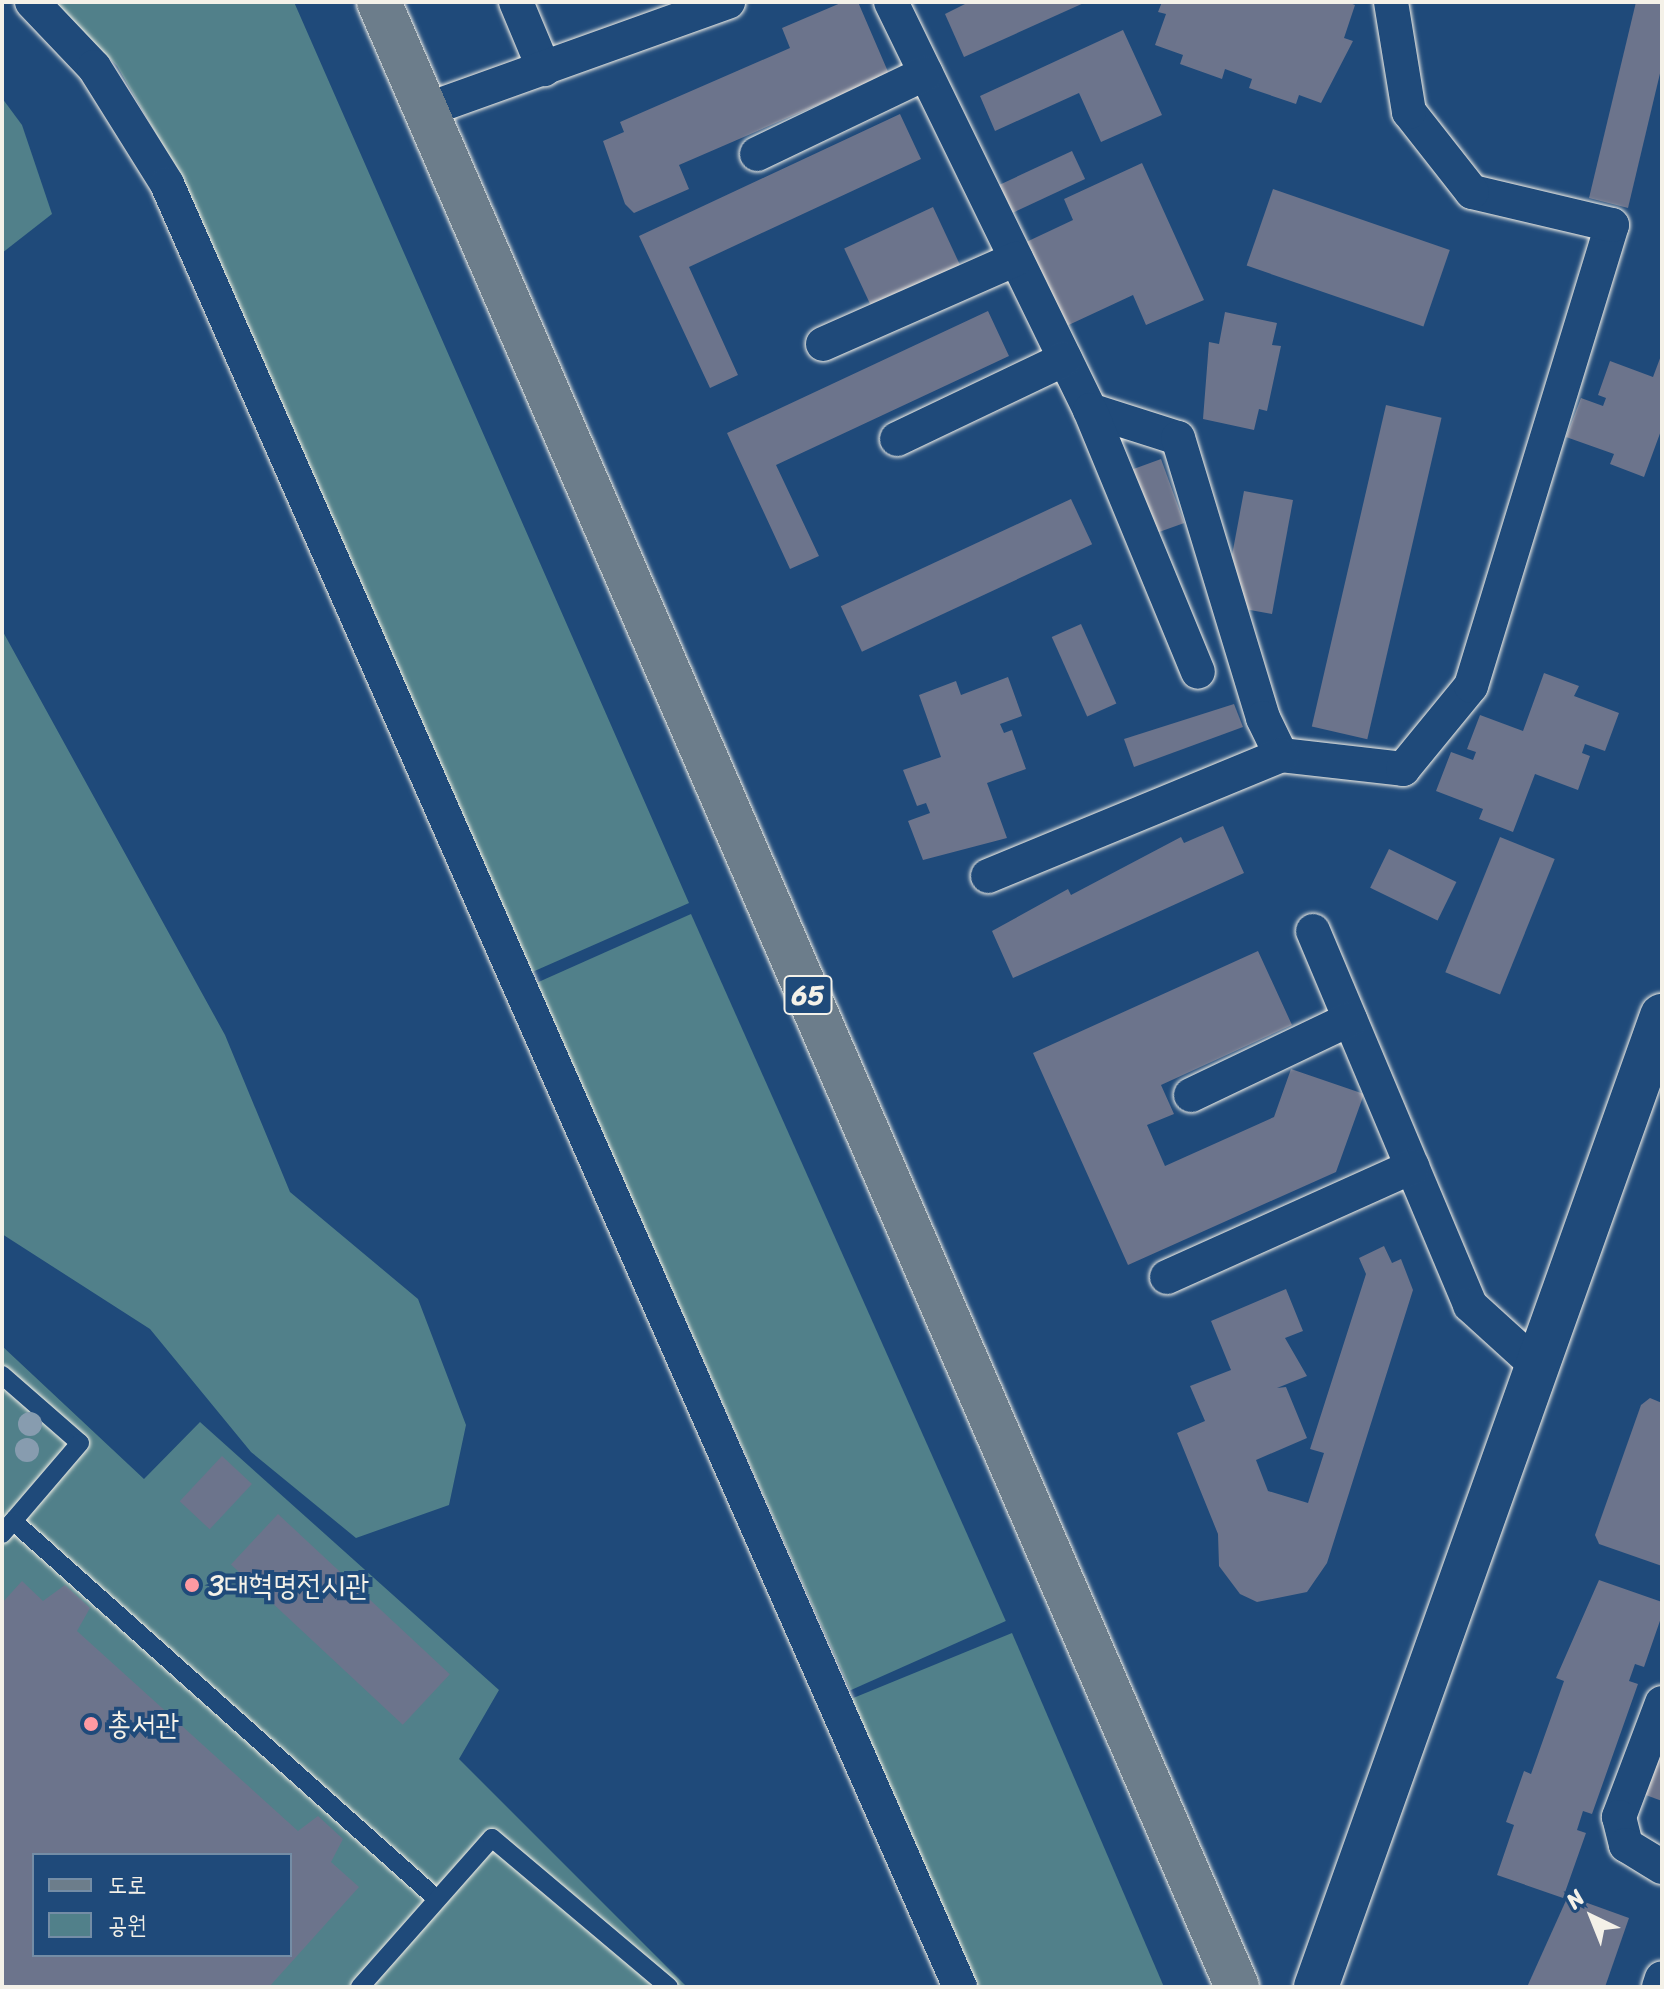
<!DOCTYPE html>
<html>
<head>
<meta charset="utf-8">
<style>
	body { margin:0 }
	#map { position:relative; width:1664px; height:1989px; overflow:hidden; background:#1f4a7a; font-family:Sriracha,"Poor Story",sans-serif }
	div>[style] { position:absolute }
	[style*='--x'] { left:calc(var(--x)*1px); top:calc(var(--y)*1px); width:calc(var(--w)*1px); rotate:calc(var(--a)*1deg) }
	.green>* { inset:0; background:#51808a; transform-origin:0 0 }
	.building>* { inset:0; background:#6c748c; transform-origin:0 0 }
	.roads { filter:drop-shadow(0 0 2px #f4f1e8) drop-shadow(0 0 2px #f4f1e8) }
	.service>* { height:18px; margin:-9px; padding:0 9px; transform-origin:9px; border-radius:9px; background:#1f4a7a }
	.minor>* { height:34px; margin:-17px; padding:0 17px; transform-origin:17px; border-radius:17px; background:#1f4a7a }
	.tertiary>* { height:44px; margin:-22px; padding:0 22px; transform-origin:22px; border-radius:22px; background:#1f4a7a }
	.primary>* { height:44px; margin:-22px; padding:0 22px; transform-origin:22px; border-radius:22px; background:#6c7d8b }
	.trees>* { width:24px; height:24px; margin:-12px; border-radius:50%; background:#879caf }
	.dots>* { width:22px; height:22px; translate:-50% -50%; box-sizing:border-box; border:4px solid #1f4a7a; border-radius:50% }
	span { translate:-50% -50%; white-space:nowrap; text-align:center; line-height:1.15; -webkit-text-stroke:8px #1f4a7a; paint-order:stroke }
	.shield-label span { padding:2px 6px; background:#1f4a7a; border:2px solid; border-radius:6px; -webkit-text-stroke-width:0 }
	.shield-label { font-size:28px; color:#f4f1e8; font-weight:700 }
	.poi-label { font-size:30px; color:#f4f1e8 }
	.left { translate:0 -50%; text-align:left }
	.frame { position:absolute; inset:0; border:4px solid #f4f1e8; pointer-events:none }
	.legend { position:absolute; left:32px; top:1853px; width:260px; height:104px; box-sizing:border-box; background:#1f4a7a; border:2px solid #748da6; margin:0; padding:10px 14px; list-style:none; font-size:24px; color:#f4f1e8 }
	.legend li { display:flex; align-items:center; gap:16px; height:40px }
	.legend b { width:40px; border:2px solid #748da6 }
	.north { position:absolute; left:1552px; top:1877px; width:80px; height:80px; -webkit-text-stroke:6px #1f4a7a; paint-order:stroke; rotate:317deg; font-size:22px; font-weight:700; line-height:32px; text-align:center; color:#f4f1e8 }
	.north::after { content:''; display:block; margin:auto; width:28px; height:36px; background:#f4f1e8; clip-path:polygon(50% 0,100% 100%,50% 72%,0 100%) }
</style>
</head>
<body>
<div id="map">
	<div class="green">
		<div style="clip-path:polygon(54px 2px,294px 2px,689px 903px,530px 973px,183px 180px,117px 66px)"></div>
		<div style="clip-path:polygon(2px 98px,22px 125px,52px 214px,2px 253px)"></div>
		<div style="clip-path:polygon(2px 630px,225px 1035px,290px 1192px,418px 1299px,466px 1425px,449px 1505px,356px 1538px,251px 1452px,150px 1329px,2px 1234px)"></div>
		<div style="left:691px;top:914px;width:774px;height:170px;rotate:66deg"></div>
		<div style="clip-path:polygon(evenodd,2px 1346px,144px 1479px,200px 1422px,499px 1690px,459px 1759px,687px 1987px,2px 1987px,2px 1346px,34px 1855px,290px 1855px,290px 1955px,34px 1955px,34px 1855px)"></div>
		<div style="clip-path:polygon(1012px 1633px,1164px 1987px,972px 1987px,846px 1701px)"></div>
	</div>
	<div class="building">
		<div style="clip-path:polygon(843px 2px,858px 2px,889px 74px,679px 165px,689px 189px,634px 213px,625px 204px,603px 141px,624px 132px,620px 122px,790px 48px,782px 28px)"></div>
		<div style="clip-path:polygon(969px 2px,1086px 2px,964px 57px,945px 14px)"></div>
		<div style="clip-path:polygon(1162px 2px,1347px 2px,1355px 5px,1344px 38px,1353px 41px,1321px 103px,1299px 95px,1296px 104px,1249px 88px,1252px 79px,1225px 69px,1222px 79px,1180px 64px,1183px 55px,1155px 45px,1166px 14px,1158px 12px)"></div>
		<div style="clip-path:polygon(1636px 2px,1662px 2px,1662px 65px,1628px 208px,1589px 198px)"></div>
		<div style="clip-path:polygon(1123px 30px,1162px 115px,1101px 142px,1079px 93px,995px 131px,980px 96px)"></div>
		<div style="clip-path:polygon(900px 114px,921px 159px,689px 267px,738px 375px,710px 388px,639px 236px)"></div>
		<div style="left:1072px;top:151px;width:31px;height:81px;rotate:65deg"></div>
		<div style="clip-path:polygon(1142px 163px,1204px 300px,1146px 325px,1133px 295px,1060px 329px,1022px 244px,1073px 220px,1064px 199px)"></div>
		<div style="left:1273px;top:189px;width:187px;height:81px;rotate:19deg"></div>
		<div style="left:933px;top:207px;width:65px;height:98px;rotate:65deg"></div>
		<div style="clip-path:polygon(988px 311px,1009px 356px,776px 465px,819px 556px,790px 569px,727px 433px)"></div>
		<div style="clip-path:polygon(1225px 312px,1277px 323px,1272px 345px,1281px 346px,1267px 411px,1259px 409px,1254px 430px,1203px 419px,1209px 342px,1219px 344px)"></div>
		<div style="clip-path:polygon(1662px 353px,1662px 428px,1644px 477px,1610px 464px,1614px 454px,1566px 437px,1581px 398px,1603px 406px,1606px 398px,1598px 395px,1610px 361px,1653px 377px)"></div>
		<div style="left:1386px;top:405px;width:57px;height:330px;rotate:13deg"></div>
		<div style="left:1161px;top:459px;width:68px;height:35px;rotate:70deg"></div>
		<div style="clip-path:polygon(1244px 491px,1293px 500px,1272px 614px,1239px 608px,1228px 577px)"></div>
		<div style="left:1071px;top:499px;width:50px;height:254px;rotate:65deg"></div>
		<div style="left:1081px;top:624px;width:87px;height:32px;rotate:66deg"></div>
		<div style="clip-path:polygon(1544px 673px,1579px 686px,1574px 696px,1619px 713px,1605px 751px,1585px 744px,1582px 753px,1590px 756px,1578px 790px,1535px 774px,1513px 832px,1479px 819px,1483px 809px,1436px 791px,1451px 752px,1473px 760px,1476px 752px,1467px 749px,1480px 715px,1523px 731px)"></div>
		<div style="clip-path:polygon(1008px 677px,1022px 716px,1000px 724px,1004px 733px,1012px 730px,1026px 769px,987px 783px,1007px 838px,923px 860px,908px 821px,930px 813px,926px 803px,917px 806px,903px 770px,941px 757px,919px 695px,956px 681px,961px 695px)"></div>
		<div style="clip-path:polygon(1234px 704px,1243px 727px,1134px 767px,1124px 739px)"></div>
		<div style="clip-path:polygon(1223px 826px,1244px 873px,1013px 978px,992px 931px,1068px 889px,1071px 895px,1181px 837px,1184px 843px)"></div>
		<div style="left:1500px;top:837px;width:59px;height:146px;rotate:22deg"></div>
		<div style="left:1389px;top:849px;width:75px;height:43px;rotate:26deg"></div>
		<div style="clip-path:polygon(1258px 951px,1292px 1025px,1161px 1085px,1174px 1114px,1147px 1125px,1165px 1166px,1274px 1117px,1291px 1069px,1364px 1094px,1336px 1172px,1128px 1265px,1033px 1053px)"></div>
		<div style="clip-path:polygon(1384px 1246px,1392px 1263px,1401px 1259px,1413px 1290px,1327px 1563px,1307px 1592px,1257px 1602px,1240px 1594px,1219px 1566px,1218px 1534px,1177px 1433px,1205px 1421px,1190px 1386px,1231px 1370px,1211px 1321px,1286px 1289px,1303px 1331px,1285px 1338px,1307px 1376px,1277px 1388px,1286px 1387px,1307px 1438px,1256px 1460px,1268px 1491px,1308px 1503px,1324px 1453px,1310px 1449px,1366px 1274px,1359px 1258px)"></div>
		<div style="clip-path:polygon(1650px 1398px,1662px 1403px,1662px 1566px,1599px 1544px,1595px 1535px,1641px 1405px)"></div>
		<div style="left:222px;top:1456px;width:41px;height:62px;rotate:43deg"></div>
		<div style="left:278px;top:1514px;width:235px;height:69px;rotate:43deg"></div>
		<div style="clip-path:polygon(1599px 1580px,1662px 1602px,1662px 1615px,1644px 1667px,1635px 1664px,1629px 1681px,1638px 1684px,1592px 1814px,1583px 1811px,1577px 1830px,1586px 1833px,1563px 1898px,1497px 1875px,1514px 1825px,1506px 1822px,1524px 1771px,1531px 1774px,1564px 1681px,1556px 1678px)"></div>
		<div style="clip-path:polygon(evenodd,22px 1581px,43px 1601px,65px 1585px,90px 1608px,77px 1631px,298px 1831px,318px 1816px,343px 1839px,331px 1862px,359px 1887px,269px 1987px,2px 1987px,2px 1603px,22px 1581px,34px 1855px,290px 1855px,290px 1955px,34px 1955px,34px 1855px)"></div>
		<div style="clip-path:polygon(1662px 1744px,1662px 1801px,1643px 1794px)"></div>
		<div style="clip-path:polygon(1568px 1896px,1629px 1918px,1605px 1987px,1527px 1987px)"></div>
	</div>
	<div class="roads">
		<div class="service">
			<div style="--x:2;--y:1375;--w:103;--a:41.1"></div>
			<div style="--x:80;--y:1443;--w:120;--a:130.6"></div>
			<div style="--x:13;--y:1521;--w:568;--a:41.72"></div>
			<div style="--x:360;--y:1987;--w:199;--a:-48.5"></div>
			<div style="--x:492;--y:1838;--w:231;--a:40.1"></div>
		</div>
		<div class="minor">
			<div style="--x:32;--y:2;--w:90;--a:46.4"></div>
			<div style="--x:94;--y:67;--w:138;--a:58"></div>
			<div style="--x:167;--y:184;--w:1970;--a:66.26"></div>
			<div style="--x:516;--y:2;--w:73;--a:67.3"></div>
			<div style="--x:891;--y:2;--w:454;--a:64"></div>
			<div style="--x:1090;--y:410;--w:92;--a:17.7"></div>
			<div style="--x:1178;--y:438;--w:293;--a:73.1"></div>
			<div style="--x:1263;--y:718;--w:41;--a:64.1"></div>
			<div style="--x:1281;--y:755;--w:123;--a:6.5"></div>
			<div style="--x:1403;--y:769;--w:107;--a:-50.7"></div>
			<div style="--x:1471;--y:686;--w:482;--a:-73"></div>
			<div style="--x:1612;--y:225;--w:144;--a:-166.7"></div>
			<div style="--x:1472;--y:192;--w:102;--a:-128.2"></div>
			<div style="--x:1409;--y:112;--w:111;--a:-99.3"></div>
			<div style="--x:426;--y:110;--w:321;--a:-19.7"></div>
			<div style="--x:757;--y:154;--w:187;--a:-25.6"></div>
			<div style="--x:823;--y:344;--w:211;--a:-23.8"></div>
			<div style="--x:1090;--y:410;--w:283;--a:67.6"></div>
			<div style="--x:897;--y:439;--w:186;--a:-25.5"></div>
			<div style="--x:988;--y:876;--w:317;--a:-22.4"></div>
			<div style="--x:1313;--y:931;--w:406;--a:67.2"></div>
			<div style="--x:1470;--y:1305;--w:91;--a:42.3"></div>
			<div style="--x:1191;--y:1095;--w:176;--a:-25.5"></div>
			<div style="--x:1167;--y:1277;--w:269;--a:-24.2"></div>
			<div style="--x:1662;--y:1703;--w:122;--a:110.7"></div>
			<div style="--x:1619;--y:1817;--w:29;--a:76"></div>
			<div style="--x:1626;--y:1845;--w:42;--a:31.4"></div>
			<div style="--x:1659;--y:1987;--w:9;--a:-72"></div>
		</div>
		<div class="tertiary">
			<div style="--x:1316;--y:1987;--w:1031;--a:-70.39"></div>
		</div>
		<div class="primary">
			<div style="--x:379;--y:2;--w:2162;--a:66.62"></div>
		</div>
	</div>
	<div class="trees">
		<div style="left:30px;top:1424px"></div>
		<div style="left:27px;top:1450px"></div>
	</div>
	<div class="dots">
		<div style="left:192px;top:1585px;background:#ff9aa2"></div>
		<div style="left:91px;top:1724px;background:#ff9aa2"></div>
	</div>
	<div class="shield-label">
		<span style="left:808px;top:995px">65</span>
	</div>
	<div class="poi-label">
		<span class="left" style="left:208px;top:1585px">3대혁명전시관</span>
		<span class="left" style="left:107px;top:1724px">총서관</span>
	</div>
	<div class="frame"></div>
	<ul class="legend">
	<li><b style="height:10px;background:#6c7d8b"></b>도로</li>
	<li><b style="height:22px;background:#51808a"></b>공원</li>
	</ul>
	<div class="north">N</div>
</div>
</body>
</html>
